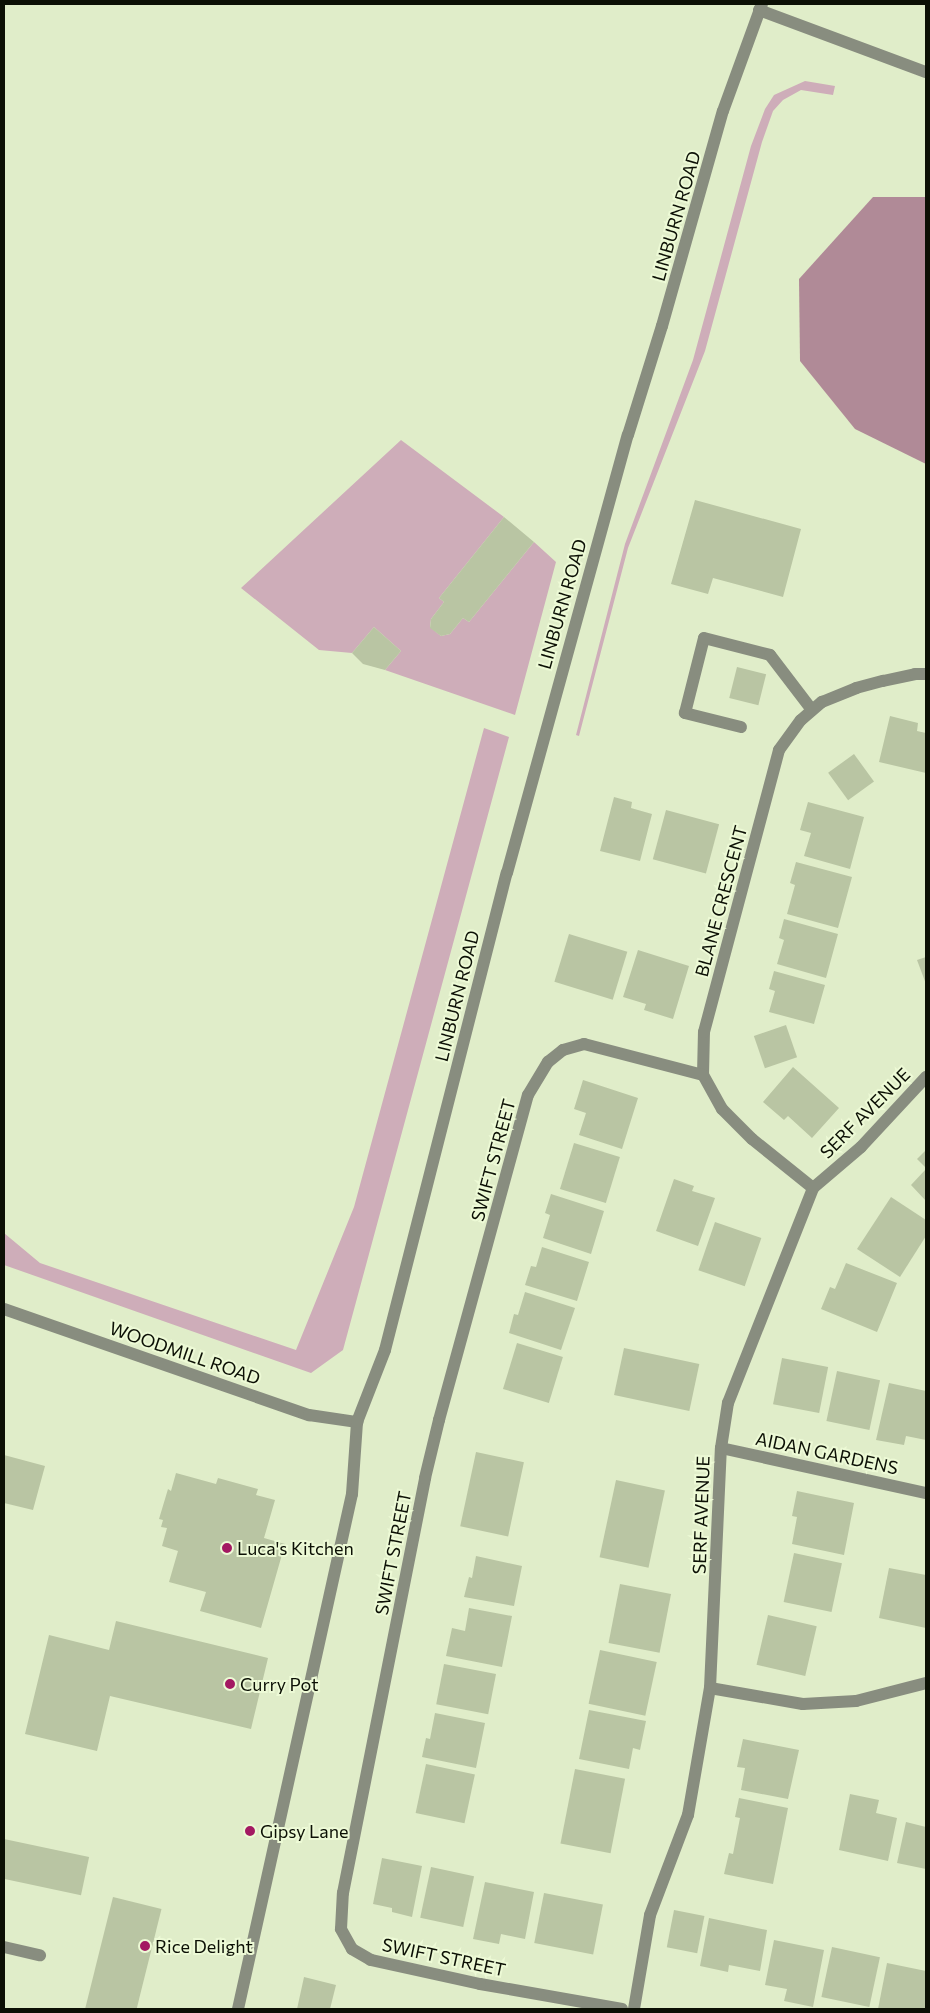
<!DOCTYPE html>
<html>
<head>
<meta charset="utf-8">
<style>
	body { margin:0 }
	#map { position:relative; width:930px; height:2013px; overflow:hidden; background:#e0edc9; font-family:Commissioner,sans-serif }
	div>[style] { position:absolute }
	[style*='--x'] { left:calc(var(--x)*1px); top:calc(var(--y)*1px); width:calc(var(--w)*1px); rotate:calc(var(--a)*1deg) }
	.green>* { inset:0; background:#ceadb9 }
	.water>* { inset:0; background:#b08a97 }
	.building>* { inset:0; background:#b9c5a3; transform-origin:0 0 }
	.minor>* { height:12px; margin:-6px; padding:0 6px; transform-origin:6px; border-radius:6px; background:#888d7f }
	.dots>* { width:14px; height:14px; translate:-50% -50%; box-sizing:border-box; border:2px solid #edfad6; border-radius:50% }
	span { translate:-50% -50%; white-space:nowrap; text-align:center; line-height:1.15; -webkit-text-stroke:4px #edfad6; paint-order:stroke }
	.street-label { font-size:18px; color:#0c1005 }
	.poi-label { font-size:18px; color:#0c1005 }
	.left { translate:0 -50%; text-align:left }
	.frame { position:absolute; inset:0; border:5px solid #0c1005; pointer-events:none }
</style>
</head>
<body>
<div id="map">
	<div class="green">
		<div style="clip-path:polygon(805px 81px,835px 86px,833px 95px,801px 90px,783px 100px,773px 111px,762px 142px,705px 351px,628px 548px,579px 736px,576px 735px,625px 544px,693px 360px,751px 146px,765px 109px,774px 95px)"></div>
		<div style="clip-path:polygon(401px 440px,504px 517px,439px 598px,444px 602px,431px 619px,430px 627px,441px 636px,450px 634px,463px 618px,469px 622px,534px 542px,556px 562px,515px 715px,385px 670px,401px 651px,374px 627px,352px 653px,319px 650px,241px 588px)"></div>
		<div style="clip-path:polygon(484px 728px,509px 737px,343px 1350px,311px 1373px,4px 1265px,4px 1233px,40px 1263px,296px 1350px,354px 1207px)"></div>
	</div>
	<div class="water">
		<div style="clip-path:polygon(873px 197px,926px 197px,926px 464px,855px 429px,800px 361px,799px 279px)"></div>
	</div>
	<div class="building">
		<div style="clip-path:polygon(695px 500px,801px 529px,783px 597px,713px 578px,708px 594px,671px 584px)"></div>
		<div style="clip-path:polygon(504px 517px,534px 542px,469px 622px,463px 618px,450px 634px,441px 636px,430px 628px,431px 619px,444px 602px,439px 598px)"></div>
		<div style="clip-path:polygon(374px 627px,401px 651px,385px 670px,363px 664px,352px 653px)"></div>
		<div style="left:737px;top:667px;width:30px;height:32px;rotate:14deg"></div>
		<div style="clip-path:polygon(890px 716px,918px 723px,917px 731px,926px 733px,926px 773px,879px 762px)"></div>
		<div style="left:854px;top:754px;width:34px;height:32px;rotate:54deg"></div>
		<div style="clip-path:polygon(614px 797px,632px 802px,631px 808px,652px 814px,640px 861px,600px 851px)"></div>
		<div style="clip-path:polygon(808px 802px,864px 817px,850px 869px,804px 856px,811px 833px,800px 830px)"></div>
		<div style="left:666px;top:810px;width:55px;height:51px;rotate:15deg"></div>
		<div style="clip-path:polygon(796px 862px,852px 877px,838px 928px,787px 914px,795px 885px,790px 883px)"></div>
		<div style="clip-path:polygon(784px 919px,838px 934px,826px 978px,777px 964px,784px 940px,779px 938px)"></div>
		<div style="left:569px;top:934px;width:61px;height:50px;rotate:17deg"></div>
		<div style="clip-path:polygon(638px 950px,689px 966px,673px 1019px,644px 1010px,646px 1004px,623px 997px)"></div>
		<div style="clip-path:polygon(926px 957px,926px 984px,917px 960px)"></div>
		<div style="clip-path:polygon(774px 971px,825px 985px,814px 1024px,769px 1012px,775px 991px,769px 989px)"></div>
		<div style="left:786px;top:1025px;width:34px;height:34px;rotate:71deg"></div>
		<div style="clip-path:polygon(793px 1067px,839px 1108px,812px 1138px,788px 1116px,784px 1120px,763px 1102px)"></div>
		<div style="clip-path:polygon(583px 1080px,638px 1098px,622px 1149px,579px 1135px,586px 1113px,574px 1109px)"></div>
		<div style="left:574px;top:1143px;width:48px;height:48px;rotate:17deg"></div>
		<div style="clip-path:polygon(926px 1150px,926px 1168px,917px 1159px)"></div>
		<div style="clip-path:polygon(926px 1169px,926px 1201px,911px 1185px)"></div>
		<div style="clip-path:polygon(674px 1179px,694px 1186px,692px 1191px,715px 1198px,698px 1246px,656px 1231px)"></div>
		<div style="clip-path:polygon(551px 1194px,604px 1211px,591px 1254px,543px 1238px,550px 1215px,545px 1213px)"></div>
		<div style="clip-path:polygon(891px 1197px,926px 1220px,926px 1236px,900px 1277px,857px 1249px)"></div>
		<div style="left:715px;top:1222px;width:49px;height:51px;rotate:19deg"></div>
		<div style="clip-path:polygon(542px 1247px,589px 1262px,577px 1301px,525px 1285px,531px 1266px,536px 1267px)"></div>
		<div style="clip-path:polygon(846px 1263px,897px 1283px,877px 1332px,821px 1309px,830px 1287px,835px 1289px)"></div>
		<div style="clip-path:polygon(525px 1292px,575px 1308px,561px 1350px,509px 1333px,514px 1314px,518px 1315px)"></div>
		<div style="left:517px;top:1343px;width:48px;height:48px;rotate:17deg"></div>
		<div style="left:624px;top:1348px;width:77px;height:48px;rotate:12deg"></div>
		<div style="left:782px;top:1358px;width:47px;height:47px;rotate:11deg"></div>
		<div style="left:837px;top:1371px;width:44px;height:51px;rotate:12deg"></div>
		<div style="clip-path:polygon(889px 1383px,926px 1391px,926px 1440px,906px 1436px,904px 1445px,876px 1440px)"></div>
		<div style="left:476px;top:1452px;width:49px;height:76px;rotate:12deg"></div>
		<div style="clip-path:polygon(4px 1455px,45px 1466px,33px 1510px,4px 1503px)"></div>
		<div style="clip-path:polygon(176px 1473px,216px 1484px,218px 1478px,258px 1489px,256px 1495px,275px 1500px,264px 1538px,285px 1544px,261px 1628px,200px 1611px,206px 1592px,169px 1582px,178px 1551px,162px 1546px,167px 1528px,161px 1527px,163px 1520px,159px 1519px,168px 1489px,171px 1491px)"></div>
		<div style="left:616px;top:1480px;width:50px;height:79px;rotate:12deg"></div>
		<div style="clip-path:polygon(797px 1491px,854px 1503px,844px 1555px,792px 1544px,797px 1517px,792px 1516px)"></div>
		<div style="left:794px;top:1553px;width:49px;height:50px;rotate:12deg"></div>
		<div style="clip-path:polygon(476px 1556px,522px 1566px,514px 1606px,464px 1597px,469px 1577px,472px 1578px)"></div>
		<div style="clip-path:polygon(889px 1568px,926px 1575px,926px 1628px,879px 1618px)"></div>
		<div style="left:620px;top:1584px;width:52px;height:60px;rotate:11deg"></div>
		<div style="clip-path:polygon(469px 1608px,512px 1616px,502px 1667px,446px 1656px,452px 1628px,465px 1631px)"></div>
		<div style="left:768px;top:1615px;width:50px;height:51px;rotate:13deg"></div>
		<div style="clip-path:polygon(116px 1621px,268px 1658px,251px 1729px,110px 1696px,97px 1751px,25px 1734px,49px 1635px,109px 1650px)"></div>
		<div style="left:600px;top:1650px;width:58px;height:55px;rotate:12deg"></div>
		<div style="left:444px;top:1664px;width:53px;height:41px;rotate:11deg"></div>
		<div style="clip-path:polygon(589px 1710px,646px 1721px,640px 1750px,633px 1748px,629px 1769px,579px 1759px)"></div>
		<div style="clip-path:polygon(435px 1713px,485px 1723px,476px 1768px,422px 1757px,426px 1738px,430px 1739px)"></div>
		<div style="clip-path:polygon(743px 1739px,799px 1750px,788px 1799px,741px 1790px,745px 1768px,737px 1767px)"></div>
		<div style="left:426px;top:1764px;width:50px;height:50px;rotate:12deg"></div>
		<div style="left:575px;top:1769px;width:51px;height:76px;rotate:11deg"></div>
		<div style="clip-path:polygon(850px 1794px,879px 1800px,876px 1813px,897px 1818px,888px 1861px,839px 1850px)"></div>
		<div style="clip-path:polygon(739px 1798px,788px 1808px,773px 1884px,724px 1874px,729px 1853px,733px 1854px,740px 1818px,735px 1817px)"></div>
		<div style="clip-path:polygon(906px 1822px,926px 1827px,926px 1869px,897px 1863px)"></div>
		<div style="left:4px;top:1839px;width:87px;height:39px;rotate:12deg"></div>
		<div style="clip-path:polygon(382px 1858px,422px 1866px,412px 1917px,392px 1912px,392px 1908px,373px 1904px)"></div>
		<div style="left:431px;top:1867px;width:44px;height:52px;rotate:12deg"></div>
		<div style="clip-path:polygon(485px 1882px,534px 1892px,525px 1939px,501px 1934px,499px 1944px,473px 1939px)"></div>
		<div style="left:544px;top:1893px;width:60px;height:51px;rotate:11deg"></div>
		<div style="left:113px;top:1897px;width:50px;height:115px;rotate:14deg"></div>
		<div style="left:674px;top:1910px;width:31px;height:38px;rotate:11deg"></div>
		<div style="clip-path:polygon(709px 1918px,767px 1930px,760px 1971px,729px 1965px,728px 1972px,700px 1966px)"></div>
		<div style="clip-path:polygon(774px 1940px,824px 1950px,813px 2007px,784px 2001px,787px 1989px,765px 1985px)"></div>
		<div style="left:832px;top:1947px;width:49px;height:51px;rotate:12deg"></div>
		<div style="clip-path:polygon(887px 1963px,926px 1971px,926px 2009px,878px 2009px)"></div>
		<div style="clip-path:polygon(304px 1977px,336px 1985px,330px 2009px,297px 2009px)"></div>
	</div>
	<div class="minor">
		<div style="--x:759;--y:10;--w:178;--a:20.4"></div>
		<div style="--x:741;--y:727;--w:58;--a:-166"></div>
		<div style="--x:685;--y:713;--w:77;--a:-75.8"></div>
		<div style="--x:704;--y:638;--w:68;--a:14.4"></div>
		<div style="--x:770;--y:655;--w:69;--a:52.6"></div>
		<div style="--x:813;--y:1188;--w:78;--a:-141.2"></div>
		<div style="--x:752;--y:1139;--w:42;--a:-135"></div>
		<div style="--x:722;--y:1109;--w:39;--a:-119"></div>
		<div style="--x:703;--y:1075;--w:43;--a:-88.7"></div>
		<div style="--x:704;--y:1032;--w:292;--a:-75.1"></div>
		<div style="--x:779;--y:750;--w:37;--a:-54"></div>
		<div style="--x:801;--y:720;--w:28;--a:-41"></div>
		<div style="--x:822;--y:702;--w:37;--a:-22"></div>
		<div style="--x:856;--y:688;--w:28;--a:-15"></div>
		<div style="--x:883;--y:681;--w:33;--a:-12"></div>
		<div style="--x:915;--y:674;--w:11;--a:0"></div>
		<div style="--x:4;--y:1309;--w:323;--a:19.2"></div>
		<div style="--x:309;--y:1415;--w:49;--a:8.3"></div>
		<div style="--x:721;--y:1448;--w:210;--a:12.4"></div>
		<div style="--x:710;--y:1688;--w:94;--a:9.8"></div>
		<div style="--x:803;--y:1704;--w:53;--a:-3.2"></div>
		<div style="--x:856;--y:1701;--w:72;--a:-14.4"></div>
		<div style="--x:4;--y:1947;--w:37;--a:13"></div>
		<div style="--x:238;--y:2009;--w:527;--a:-77.52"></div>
		<div style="--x:352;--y:1494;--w:72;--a:-86"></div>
		<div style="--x:357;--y:1422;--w:77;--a:-68.7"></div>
		<div style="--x:385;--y:1350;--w:492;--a:-75.7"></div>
		<div style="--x:507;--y:873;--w:454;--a:-74.6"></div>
		<div style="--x:628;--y:435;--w:114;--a:-72.7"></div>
		<div style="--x:662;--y:326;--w:223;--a:-74.2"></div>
		<div style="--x:723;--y:111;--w:114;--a:-70"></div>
		<div style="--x:622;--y:2009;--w:144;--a:-170"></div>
		<div style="--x:480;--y:1984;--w:112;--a:-167.6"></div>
		<div style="--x:371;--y:1960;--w:22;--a:-150"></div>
		<div style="--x:352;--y:1949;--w:23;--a:-119"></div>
		<div style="--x:341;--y:1929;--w:36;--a:-87"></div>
		<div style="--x:343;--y:1893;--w:423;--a:-78.8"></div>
		<div style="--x:425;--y:1478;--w:60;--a:-76.4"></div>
		<div style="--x:439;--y:1420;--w:337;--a:-74.7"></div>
		<div style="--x:528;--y:1095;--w:39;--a:-59"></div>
		<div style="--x:548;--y:1062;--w:19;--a:-39"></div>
		<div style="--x:563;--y:1050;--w:22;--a:-16"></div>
		<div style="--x:584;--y:1044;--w:123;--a:14.6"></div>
		<div style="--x:634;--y:2009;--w:95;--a:-80.3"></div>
		<div style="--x:650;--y:1915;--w:107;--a:-69.2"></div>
		<div style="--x:688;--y:1815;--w:129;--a:-80.2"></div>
		<div style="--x:710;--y:1688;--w:240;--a:-87.4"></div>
		<div style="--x:721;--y:1448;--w:46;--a:-81.2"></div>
		<div style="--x:728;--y:1403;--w:231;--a:-68.4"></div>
		<div style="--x:813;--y:1188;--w:63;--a:-40.5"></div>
		<div style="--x:861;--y:1147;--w:96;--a:-47.1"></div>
	</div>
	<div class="dots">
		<div style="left:227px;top:1548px;background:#a31962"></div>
		<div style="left:230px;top:1684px;background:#a31962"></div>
		<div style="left:250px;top:1831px;background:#a31962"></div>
		<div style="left:145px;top:1946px;background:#a31962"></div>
	</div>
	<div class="street-label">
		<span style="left:676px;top:216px;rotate:-74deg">LINBURN ROAD</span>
		<span style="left:562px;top:604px;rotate:-74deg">LINBURN ROAD</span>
		<span style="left:721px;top:901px;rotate:-75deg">BLANE CRESCENT</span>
		<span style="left:457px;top:996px;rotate:-76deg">LINBURN ROAD</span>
		<span style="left:865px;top:1113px;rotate:-45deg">SERF AVENUE</span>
		<span style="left:493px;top:1160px;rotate:-75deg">SWIFT STREET</span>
		<span style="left:185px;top:1353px;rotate:19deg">WOODMILL ROAD</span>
		<span style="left:827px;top:1453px;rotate:12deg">AIDAN GARDENS</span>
		<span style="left:701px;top:1515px;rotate:-88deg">SERF AVENUE</span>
		<span style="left:393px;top:1553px;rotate:-79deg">SWIFT STREET</span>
		<span style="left:444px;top:1957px;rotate:12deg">SWIFT STREET</span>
	</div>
	<div class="poi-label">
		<span class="left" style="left:237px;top:1548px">Luca's Kitchen</span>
		<span class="left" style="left:240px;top:1684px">Curry Pot</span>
		<span class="left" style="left:260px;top:1831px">Gipsy Lane</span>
		<span class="left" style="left:155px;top:1946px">Rice Delight</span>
	</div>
	<div class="frame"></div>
</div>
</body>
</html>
